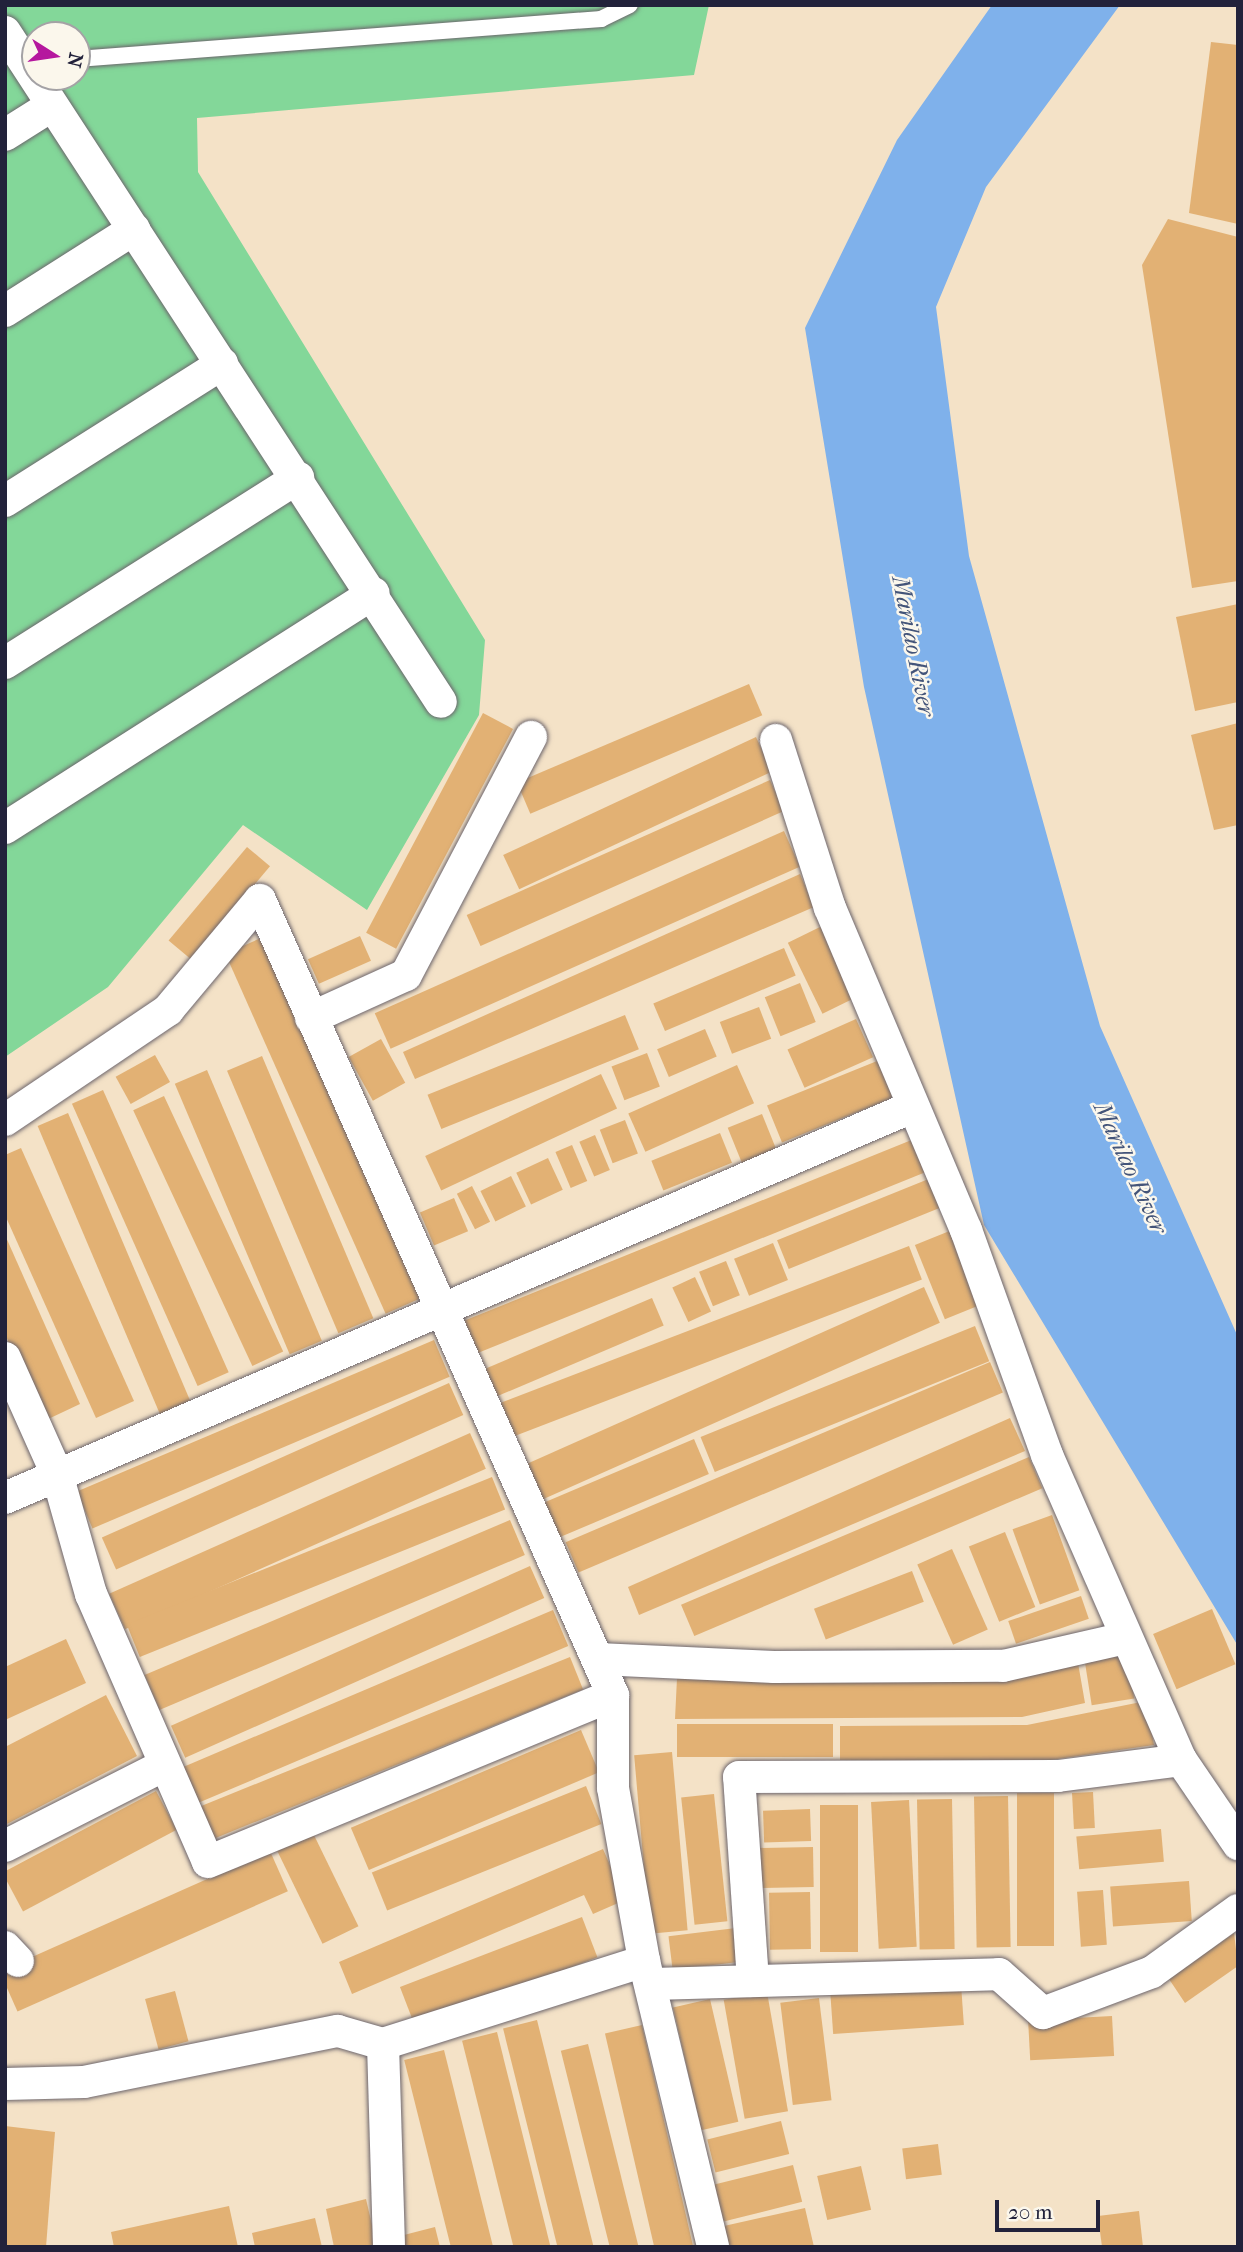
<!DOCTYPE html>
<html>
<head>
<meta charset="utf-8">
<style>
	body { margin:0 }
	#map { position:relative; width:1243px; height:2252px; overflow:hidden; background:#f4e2c7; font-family:"IM FELL French Canon",serif }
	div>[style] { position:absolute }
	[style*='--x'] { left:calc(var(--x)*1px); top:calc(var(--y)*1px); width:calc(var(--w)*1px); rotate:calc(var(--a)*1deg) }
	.green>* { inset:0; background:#83d799 }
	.water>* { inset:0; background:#7fb1eb }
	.building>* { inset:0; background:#e2b174; transform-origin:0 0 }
	.roads { filter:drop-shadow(0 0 2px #6c656c) drop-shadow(0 0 2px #6c656c) }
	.service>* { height:16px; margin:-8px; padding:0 8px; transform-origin:8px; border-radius:8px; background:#fff }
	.minor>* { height:32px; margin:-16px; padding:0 16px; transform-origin:16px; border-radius:16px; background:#fff }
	span { translate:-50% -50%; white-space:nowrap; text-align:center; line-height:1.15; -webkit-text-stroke:5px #fbf7ec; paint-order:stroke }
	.water-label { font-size:24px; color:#435479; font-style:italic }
	.frame { position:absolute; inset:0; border:7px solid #22223b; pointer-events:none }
	.north { position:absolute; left:21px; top:21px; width:70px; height:70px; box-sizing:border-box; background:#fbf7ec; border:2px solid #a4a2a5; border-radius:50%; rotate:102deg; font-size:19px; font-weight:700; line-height:28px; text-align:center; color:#22223b }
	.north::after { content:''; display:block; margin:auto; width:24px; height:32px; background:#b5179e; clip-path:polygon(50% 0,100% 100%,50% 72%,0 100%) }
	.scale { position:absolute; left:995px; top:2200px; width:105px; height:32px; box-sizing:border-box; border:4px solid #22223b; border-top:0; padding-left:9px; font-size:21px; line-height:24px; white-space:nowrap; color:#22223b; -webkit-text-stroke:5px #fbf7ec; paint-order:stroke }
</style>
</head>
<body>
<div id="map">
	<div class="green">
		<div style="clip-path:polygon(evenodd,5px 5px,709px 5px,694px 75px,197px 118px,198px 172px,485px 640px,479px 715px,367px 910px,243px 825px,108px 987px,5px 1057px,5px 5px,35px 35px,77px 35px,77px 77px,35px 77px,35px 35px)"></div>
	</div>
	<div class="water">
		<div style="clip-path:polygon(992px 5px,1120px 5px,986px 187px,936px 307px,969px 556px,1100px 1026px,1238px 1337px,1238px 1646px,984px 1225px,864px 687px,805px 328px,897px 140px)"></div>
	</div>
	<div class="building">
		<div style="clip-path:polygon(1211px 42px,1238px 45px,1238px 224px,1189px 213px)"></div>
		<div style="clip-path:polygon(1168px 219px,1238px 237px,1238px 581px,1192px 588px,1142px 265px)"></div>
		<div style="clip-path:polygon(1238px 604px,1238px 702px,1195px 711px,1176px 617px)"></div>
		<div style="left:749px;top:684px;width:34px;height:252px;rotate:67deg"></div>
		<div style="left:483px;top:713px;width:34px;height:249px;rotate:28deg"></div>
		<div style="clip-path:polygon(1238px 723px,1238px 825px,1214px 830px,1191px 735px)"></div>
		<div style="left:756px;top:737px;width:38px;height:279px;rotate:65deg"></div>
		<div style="left:770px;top:780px;width:34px;height:332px;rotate:66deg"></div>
		<div style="left:784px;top:831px;width:39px;height:448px;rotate:66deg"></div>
		<div style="left:247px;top:847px;width:30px;height:122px;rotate:40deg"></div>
		<div style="clip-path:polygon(800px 874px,814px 907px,415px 1079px,403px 1052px)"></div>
		<div style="left:822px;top:926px;width:79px;height:38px;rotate:64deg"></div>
		<div style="left:360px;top:936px;width:27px;height:57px;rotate:66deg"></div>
		<div style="left:261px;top:938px;width:394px;height:39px;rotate:66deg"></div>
		<div style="left:784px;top:948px;width:30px;height:142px;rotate:67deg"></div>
		<div style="left:800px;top:983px;width:42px;height:38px;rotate:68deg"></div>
		<div style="left:759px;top:1007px;width:34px;height:42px;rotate:69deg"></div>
		<div style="left:625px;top:1015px;width:37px;height:213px;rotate:68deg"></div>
		<div style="left:856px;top:1019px;width:42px;height:75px;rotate:66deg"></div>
		<div style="left:705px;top:1029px;width:30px;height:52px;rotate:67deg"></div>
		<div style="left:381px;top:1039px;width:50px;height:37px;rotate:61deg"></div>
		<div style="left:647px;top:1053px;width:36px;height:38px;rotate:69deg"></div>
		<div style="left:155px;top:1055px;width:31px;height:45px;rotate:61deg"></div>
		<div style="left:262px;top:1056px;width:285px;height:38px;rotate:67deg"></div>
		<div style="left:882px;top:1059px;width:40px;height:124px;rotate:68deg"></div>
		<div style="left:737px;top:1065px;width:42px;height:119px;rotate:66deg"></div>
		<div style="left:207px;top:1070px;width:294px;height:35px;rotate:67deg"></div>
		<div style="left:601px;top:1074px;width:38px;height:194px;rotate:65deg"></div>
		<div style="left:103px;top:1090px;width:309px;height:34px;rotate:66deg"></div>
		<div style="left:164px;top:1096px;width:282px;height:34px;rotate:65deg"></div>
		<div style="left:68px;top:1113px;width:314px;height:33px;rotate:67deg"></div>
		<div style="left:762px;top:1114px;width:38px;height:37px;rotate:68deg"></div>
		<div style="left:625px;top:1120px;width:36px;height:27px;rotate:69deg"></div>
		<div style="left:720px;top:1133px;width:32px;height:74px;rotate:68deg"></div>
		<div style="left:595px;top:1135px;width:38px;height:17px;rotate:67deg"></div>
		<div style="left:914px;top:1139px;width:35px;height:488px;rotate:68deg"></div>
		<div style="left:572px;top:1145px;width:39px;height:18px;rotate:67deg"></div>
		<div style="clip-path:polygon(21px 1148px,134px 1401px,96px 1418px,5px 1215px,5px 1155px)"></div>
		<div style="left:548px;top:1158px;width:35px;height:35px;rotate:65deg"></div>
		<div style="left:511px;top:1176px;width:34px;height:34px;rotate:64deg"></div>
		<div style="left:931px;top:1178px;width:31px;height:166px;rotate:68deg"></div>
		<div style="left:472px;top:1186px;width:40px;height:17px;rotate:63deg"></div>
		<div style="left:454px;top:1198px;width:36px;height:37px;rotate:67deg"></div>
		<div style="left:952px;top:1230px;width:80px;height:40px;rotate:68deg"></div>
		<div style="clip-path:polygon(5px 1235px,80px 1404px,44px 1421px,5px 1334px)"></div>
		<div style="left:773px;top:1243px;width:40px;height:42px;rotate:68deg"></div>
		<div style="left:909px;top:1246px;width:36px;height:441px;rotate:69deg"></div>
		<div style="left:726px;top:1261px;width:37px;height:29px;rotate:68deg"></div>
		<div style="left:695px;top:1277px;width:38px;height:25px;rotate:65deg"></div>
		<div style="left:924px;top:1287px;width:39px;height:435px;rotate:66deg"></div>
		<div style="left:652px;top:1298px;width:30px;height:183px;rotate:67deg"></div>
		<div style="left:975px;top:1326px;width:38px;height:296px;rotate:68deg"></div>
		<div style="left:434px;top:1340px;width:40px;height:388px;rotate:67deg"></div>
		<div style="left:990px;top:1362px;width:33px;height:461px;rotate:67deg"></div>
		<div style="left:449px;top:1383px;width:35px;height:380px;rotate:66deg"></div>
		<div style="clip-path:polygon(1010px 1418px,1025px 1451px,639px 1615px,628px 1587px)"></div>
		<div style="left:470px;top:1433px;width:39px;height:395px;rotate:66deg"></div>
		<div style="left:694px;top:1439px;width:38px;height:166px;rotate:67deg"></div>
		<div style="left:1029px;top:1457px;width:34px;height:378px;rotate:67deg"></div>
		<div style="left:492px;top:1477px;width:35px;height:394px;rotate:68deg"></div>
		<div style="left:1052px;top:1515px;width:80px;height:42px;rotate:70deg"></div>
		<div style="left:510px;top:1520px;width:38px;height:397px;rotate:67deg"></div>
		<div style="left:1005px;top:1532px;width:81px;height:39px;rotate:68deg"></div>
		<div style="left:952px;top:1549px;width:88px;height:38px;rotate:66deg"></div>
		<div style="left:530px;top:1566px;width:35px;height:393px;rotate:66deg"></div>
		<div style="left:912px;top:1571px;width:33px;height:105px;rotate:69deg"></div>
		<div style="left:1081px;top:1596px;width:24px;height:77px;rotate:71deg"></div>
		<div style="left:1212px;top:1609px;width:60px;height:64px;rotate:67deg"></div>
		<div style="left:553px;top:1610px;width:39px;height:403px;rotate:67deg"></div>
		<div style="clip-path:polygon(66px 1639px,86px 1683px,5px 1720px,5px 1667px)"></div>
		<div style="left:1127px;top:1653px;width:46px;height:43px;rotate:81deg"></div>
		<div style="left:570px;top:1657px;width:35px;height:399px;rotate:68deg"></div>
		<div style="clip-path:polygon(1078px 1663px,1085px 1703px,1022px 1717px,675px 1719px,677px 1678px,1019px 1676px)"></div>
		<div style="clip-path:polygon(106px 1695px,137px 1756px,5px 1825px,5px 1747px)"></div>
		<div style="clip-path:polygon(1146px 1701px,1154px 1745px,1030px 1763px,840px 1760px,840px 1726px,1027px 1725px)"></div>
		<div style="left:677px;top:1724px;width:156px;height:33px"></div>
		<div style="left:581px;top:1730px;width:46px;height:250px;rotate:67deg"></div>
		<div style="left:672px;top:1752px;width:179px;height:38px;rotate:85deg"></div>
		<div style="left:586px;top:1786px;width:41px;height:231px;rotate:68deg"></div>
		<div style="left:156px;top:1791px;width:44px;height:174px;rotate:62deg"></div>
		<div style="left:1093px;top:1792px;width:36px;height:21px;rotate:87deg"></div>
		<div style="left:1017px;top:1793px;width:37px;height:153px"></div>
		<div style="left:714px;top:1794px;width:128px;height:33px;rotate:84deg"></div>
		<div style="left:1008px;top:1796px;width:151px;height:34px;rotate:89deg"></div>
		<div style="left:952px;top:1799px;width:150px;height:35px;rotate:89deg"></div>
		<div style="left:909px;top:1800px;width:147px;height:38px;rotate:87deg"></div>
		<div style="left:820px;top:1805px;width:38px;height:147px"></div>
		<div style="left:810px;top:1809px;width:32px;height:47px;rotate:88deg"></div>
		<div style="left:1161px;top:1829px;width:33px;height:85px;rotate:85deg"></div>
		<div style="left:312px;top:1831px;width:106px;height:40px;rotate:64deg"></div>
		<div style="left:813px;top:1847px;width:40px;height:53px;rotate:89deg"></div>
		<div style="clip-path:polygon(603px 1849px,625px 1900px,593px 1914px,584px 1895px,352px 1994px,339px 1962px)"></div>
		<div style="left:270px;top:1851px;width:44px;height:296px;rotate:66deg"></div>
		<div style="left:1189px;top:1881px;width:40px;height:79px;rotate:86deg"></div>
		<div style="left:1103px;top:1890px;width:55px;height:26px;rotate:86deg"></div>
		<div style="left:810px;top:1892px;width:57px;height:41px;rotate:89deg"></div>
		<div style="left:582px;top:1917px;width:43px;height:195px;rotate:69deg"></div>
		<div style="left:736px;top:1928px;width:34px;height:68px;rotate:83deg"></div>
		<div style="clip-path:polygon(1234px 1933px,1238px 1966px,1185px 2003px,1169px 1979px)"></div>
		<div style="left:961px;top:1984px;width:41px;height:131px;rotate:86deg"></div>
		<div style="left:175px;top:1991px;width:52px;height:31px;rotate:75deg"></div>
		<div style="left:767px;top:1992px;width:121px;height:44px;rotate:80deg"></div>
		<div style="left:819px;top:1998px;width:103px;height:39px;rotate:83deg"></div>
		<div style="left:710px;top:1999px;width:126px;height:38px;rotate:77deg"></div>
		<div style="left:1112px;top:2016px;width:40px;height:84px;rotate:87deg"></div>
		<div style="left:537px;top:2020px;width:234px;height:35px;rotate:76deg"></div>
		<div style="left:642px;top:2025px;width:228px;height:38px;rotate:77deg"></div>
		<div style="left:497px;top:2032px;width:222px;height:36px;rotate:76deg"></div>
		<div style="left:588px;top:2044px;width:209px;height:28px;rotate:76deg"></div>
		<div style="left:444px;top:2050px;width:203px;height:41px;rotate:76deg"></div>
		<div style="left:781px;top:2121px;width:34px;height:76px;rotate:76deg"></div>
		<div style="clip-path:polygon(5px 2126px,55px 2132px,46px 2247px,5px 2247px)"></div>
		<div style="left:938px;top:2144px;width:31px;height:36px;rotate:83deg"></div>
		<div style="left:793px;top:2165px;width:38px;height:82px;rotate:76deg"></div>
		<div style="left:861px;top:2166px;width:45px;height:45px;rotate:77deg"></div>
		<div style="clip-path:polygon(366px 2199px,377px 2247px,334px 2247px,326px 2209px)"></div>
		<div style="clip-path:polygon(229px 2206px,238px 2247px,114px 2247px,111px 2232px)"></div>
		<div style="clip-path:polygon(805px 2208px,814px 2247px,729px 2247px,724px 2226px)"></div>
		<div style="clip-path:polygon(1139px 2211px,1143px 2247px,1102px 2247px,1098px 2216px)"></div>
		<div style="clip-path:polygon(315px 2218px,322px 2247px,255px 2247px,252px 2233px)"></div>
		<div style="clip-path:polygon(435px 2227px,440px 2247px,402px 2247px,400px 2236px)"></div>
	</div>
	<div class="roads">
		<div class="service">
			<div style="--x:77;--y:59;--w:526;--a:-4.37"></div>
			<div style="--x:601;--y:19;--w:32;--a:-26"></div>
		</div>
		<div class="minor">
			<div style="--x:5;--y:32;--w:799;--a:56.95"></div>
			<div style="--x:5;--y:135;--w:54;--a:-32.2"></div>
			<div style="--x:5;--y:311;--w:153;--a:-32.4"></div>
			<div style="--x:5;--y:501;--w:257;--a:-32.3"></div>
			<div style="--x:5;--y:663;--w:347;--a:-32.3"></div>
			<div style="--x:776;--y:740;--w:176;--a:72.2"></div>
			<div style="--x:830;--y:908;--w:350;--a:67.1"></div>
			<div style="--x:966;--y:1230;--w:239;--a:70.2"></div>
			<div style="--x:1047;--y:1455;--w:333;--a:66.3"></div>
			<div style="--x:1181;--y:1760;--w:102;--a:55.8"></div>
			<div style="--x:5;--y:828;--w:437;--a:-32.5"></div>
			<div style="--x:311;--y:1018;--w:104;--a:-24.4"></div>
			<div style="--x:406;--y:975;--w:269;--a:-62.3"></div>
			<div style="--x:5;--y:1120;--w:197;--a:-34"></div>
			<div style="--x:168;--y:1010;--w:143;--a:-50.1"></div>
			<div style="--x:260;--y:900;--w:870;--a:66.06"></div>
			<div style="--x:613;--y:1695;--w:93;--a:90"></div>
			<div style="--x:613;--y:1788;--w:176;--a:79.8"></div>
			<div style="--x:644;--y:1961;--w:294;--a:76.4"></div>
			<div style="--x:5;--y:1358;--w:127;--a:65.9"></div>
			<div style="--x:57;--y:1474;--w:125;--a:74.2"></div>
			<div style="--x:91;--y:1594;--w:292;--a:66.4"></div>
			<div style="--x:208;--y:1862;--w:438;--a:-22.4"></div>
			<div style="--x:5;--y:1498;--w:988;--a:-23.32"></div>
			<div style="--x:598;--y:1659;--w:176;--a:2.6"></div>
			<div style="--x:774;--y:1667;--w:229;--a:-0.3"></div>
			<div style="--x:1003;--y:1666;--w:125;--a:-12.9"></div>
			<div style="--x:5;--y:1846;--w:179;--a:-26.9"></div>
			<div style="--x:5;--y:1947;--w:19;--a:47"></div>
			<div style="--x:753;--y:1981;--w:204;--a:-93.9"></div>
			<div style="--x:739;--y:1777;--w:319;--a:-0.2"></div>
			<div style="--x:1058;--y:1776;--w:124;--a:-7.4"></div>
			<div style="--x:651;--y:1984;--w:348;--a:-1.6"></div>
			<div style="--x:999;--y:1974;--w:59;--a:41.6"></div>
			<div style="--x:1043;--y:2013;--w:116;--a:-20.6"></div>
			<div style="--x:1152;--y:1972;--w:106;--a:-35.8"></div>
			<div style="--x:383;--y:2044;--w:203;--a:88.3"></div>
			<div style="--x:5;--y:2084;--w:79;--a:-1.5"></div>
			<div style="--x:84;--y:2082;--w:259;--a:-11.4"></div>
			<div style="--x:338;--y:2031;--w:47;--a:16.1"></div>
			<div style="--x:383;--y:2044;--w:274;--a:-17.6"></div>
		</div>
	</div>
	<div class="water-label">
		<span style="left:913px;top:646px;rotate:79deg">Marilao River</span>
		<span style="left:1130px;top:1168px;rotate:65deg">Marilao River</span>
	</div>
	<div class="frame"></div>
	<div class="north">N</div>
	<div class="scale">20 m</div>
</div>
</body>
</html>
